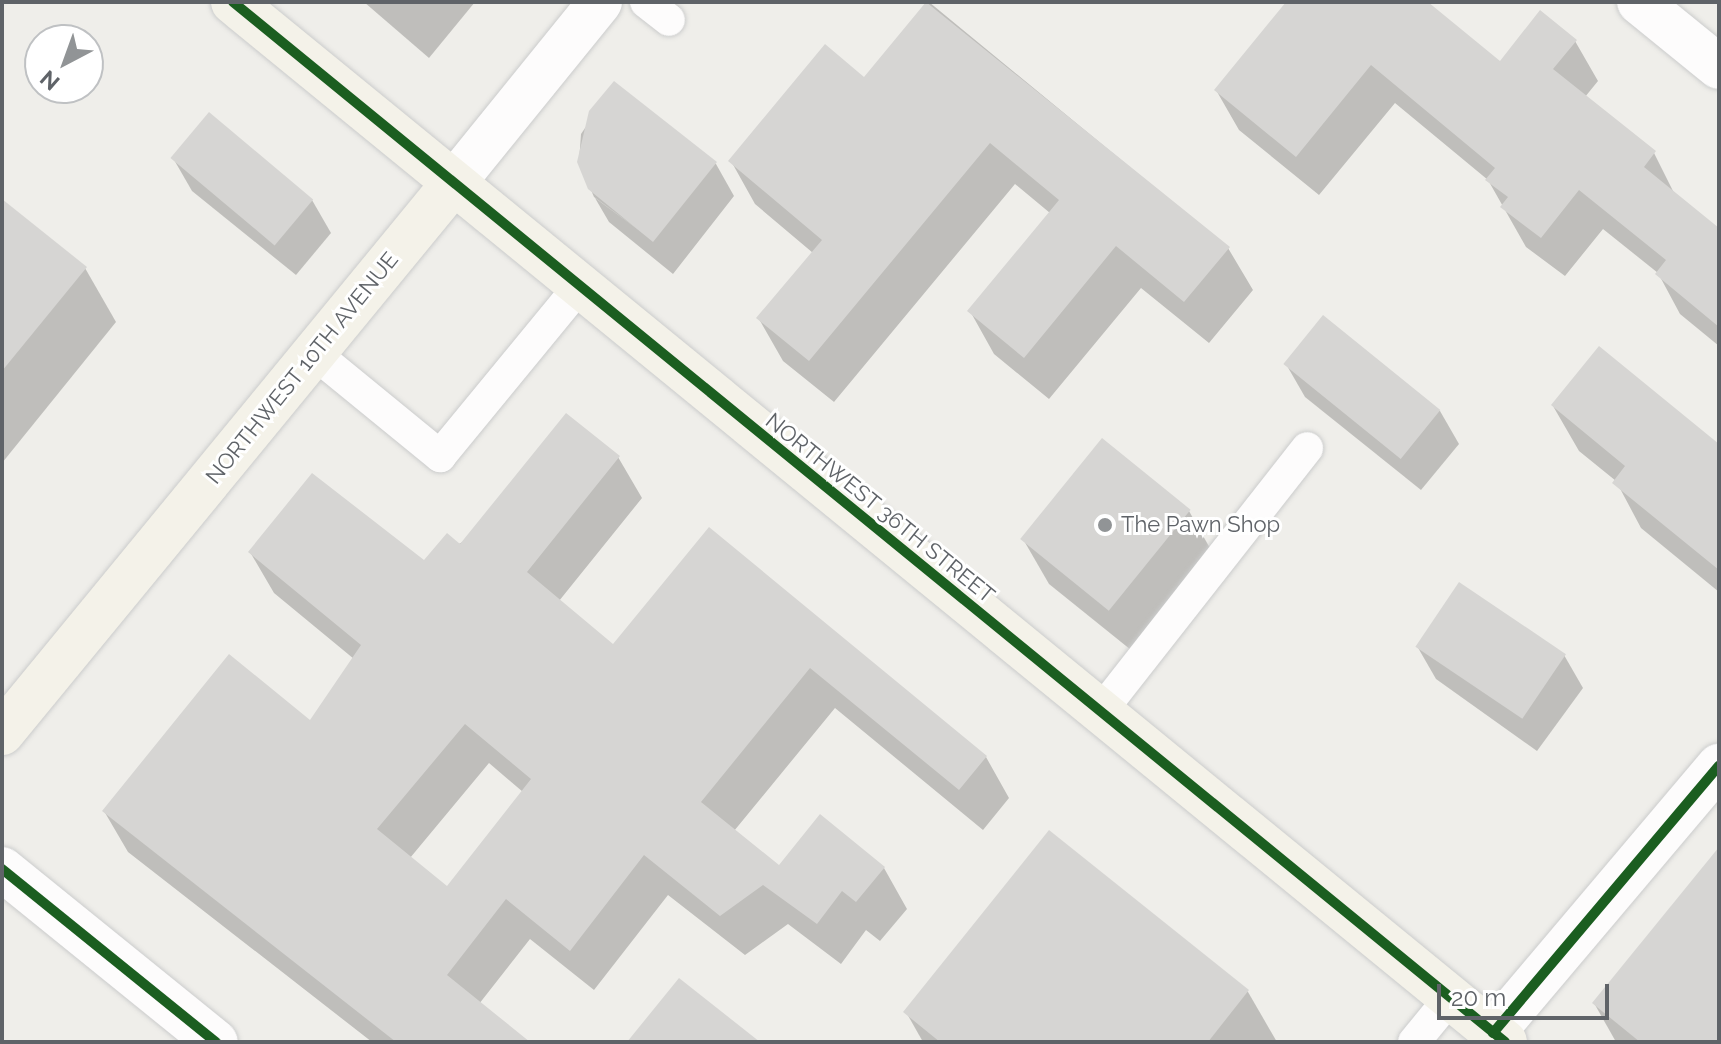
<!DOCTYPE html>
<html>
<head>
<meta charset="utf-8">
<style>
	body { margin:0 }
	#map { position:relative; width:1721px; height:1044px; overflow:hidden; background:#efeeea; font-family:Raleway,sans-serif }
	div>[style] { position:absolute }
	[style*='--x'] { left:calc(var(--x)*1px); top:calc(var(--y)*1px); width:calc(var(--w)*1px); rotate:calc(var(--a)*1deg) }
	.shadow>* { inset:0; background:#0003 }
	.building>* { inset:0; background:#d6d5d3; transform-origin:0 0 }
	.roads { filter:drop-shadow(0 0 2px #cbcccc) drop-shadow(0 0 2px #cbcccc) }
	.lane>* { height:32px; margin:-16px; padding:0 16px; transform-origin:16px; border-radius:16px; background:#fdfcfc }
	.street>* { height:44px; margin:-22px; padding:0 22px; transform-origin:22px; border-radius:22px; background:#fdfcfc }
	.secondary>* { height:44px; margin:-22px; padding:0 22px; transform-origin:22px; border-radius:22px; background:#fdfcfc }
	.primary>* { height:44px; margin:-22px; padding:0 22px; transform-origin:22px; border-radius:22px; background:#f4f2e9 }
	.cycleway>* { height:10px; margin:-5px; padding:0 5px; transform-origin:5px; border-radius:5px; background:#1b5e20 }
	.dots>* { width:22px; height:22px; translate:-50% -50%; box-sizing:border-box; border:4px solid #fff; border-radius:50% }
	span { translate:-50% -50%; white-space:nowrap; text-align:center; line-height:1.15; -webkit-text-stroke:6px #fff; paint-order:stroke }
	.street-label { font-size:22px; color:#5f6368 }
	.poi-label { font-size:22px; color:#5f6368 }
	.left { translate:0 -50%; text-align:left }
	.frame { position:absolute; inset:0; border:4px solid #5f6368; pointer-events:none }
	.north { position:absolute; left:24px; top:24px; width:80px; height:80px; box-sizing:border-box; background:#fff; border:2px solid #bfc1c3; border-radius:50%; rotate:221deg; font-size:22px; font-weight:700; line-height:32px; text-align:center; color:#5f6368 }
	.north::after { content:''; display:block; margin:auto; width:28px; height:36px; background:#919496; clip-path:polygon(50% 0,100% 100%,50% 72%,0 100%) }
	.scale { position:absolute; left:1437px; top:984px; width:172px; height:36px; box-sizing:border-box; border:4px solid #5f6368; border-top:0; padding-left:10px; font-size:24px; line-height:28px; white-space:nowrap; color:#5f6368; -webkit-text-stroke:6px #fff; paint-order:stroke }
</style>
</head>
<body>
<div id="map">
	<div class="shadow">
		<div style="clip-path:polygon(364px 2px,475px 2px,429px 58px)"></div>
		<div style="clip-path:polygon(929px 2px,1228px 248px,1253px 290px,1209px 343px,1141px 288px,1049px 399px,994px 354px,970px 311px,1050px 213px,1015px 184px,834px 402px,783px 361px,759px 319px,813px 253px,755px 204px,731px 161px,865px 80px)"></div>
		<div style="clip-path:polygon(1289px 2px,1426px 2px,1500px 64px,1575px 41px,1598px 81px,1585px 97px,1654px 153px,1675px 195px,1719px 231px,1719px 346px,1680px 314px,1658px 273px,1603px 229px,1565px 276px,1526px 247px,1488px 180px,1395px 103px,1319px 195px,1239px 130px,1216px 90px)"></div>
		<div style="clip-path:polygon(615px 84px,716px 164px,734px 196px,673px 274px,609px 222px,595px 198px,662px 247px,594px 197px,579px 162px,581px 134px)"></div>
		<div style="clip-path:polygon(173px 158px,312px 200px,331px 233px,296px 275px,192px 191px)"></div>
		<div style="clip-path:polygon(2px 201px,85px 268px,116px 322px,2px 463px)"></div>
		<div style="clip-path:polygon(1286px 364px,1440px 411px,1459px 444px,1421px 490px,1305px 397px)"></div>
		<div style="clip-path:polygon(1553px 406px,1719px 446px,1719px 592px,1641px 528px,1616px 481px,1579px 451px)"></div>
		<div style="clip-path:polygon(evenodd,618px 457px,642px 498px,559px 601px,613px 647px,709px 530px,986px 757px,1009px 798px,983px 830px,835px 708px,734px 831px,779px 868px,884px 868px,907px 909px,880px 941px,866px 930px,841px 964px,788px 924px,745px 955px,668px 895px,594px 990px,530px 939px,479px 1004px,527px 1042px,372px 1042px,128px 852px,104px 811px,311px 723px,354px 659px,274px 593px,250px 552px,424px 563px,618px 457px,489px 763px,523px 792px,447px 889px,410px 858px,489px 763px)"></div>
		<div style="clip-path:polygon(1189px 511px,1215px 557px,1136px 654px,1049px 584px,1023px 539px)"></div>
		<div style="clip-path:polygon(1417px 646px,1564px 655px,1583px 688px,1537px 751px,1436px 679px)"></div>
		<div style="clip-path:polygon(1049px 833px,1248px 992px,1277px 1042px,923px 1042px,906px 1012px)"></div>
		<div style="clip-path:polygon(1719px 850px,1719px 1042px,1616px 1042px,1594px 1003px)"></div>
	</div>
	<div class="building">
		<div style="clip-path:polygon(926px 2px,1230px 247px,1184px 302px,1116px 246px,1024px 358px,967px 311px,1059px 200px,990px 143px,809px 361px,756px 318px,822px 240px,728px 161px,825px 44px,864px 77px)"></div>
		<div style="clip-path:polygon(1286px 2px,1428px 2px,1500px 61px,1540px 10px,1577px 40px,1553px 69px,1656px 151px,1644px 167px,1719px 228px,1719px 327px,1655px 274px,1666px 260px,1579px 190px,1541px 238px,1500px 207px,1508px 197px,1485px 180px,1495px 168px,1371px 65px,1296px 157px,1214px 90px)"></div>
		<div style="clip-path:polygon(614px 81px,717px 162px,653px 242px,588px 189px,577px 162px,589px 111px)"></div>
		<div style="left:209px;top:112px;width:136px;height:60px;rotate:40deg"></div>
		<div style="clip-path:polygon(2px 199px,87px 267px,2px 371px)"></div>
		<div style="left:1323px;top:315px;width:151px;height:63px;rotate:39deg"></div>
		<div style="clip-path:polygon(1599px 346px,1719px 444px,1719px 570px,1612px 483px,1625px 466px,1551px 405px)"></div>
		<div style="clip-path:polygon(evenodd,566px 413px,620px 456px,527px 572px,613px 644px,709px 527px,987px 756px,959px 790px,810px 668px,701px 802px,779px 865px,820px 814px,885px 867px,856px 902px,842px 891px,817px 924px,763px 885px,720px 916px,644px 855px,570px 951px,506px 899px,447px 975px,530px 1042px,396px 1042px,102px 811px,229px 654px,310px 720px,361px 645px,248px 552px,312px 473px,424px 560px,447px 533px,460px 544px,566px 413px,465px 724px,531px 779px,447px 886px,377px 829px,465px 724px)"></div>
		<div style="left:1102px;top:438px;width:114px;height:130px;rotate:39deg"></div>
		<div style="left:1459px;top:582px;width:129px;height:78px;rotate:34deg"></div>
		<div style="clip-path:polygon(1049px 830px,1249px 990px,1208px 1042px,940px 1042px,903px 1012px)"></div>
		<div style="clip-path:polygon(1719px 847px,1719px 1042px,1640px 1042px,1592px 1003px)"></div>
		<div style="clip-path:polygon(679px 978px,760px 1042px,627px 1042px)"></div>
	</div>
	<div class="roads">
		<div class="lane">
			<div style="--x:646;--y:2;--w:29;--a:38"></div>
			<div style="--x:314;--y:353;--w:163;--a:39.3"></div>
			<div style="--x:440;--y:456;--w:216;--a:-50.6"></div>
			<div style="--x:1101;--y:711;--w:334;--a:-51.9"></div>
			<div style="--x:1414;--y:1042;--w:57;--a:-50.7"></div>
		</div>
		<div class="street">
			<div style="--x:1639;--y:2;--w:103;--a:39.1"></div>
			<div style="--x:2;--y:869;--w:275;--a:39"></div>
			<div style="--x:1493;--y:1033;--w:350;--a:-49.8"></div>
		</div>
		<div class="secondary">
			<div style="--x:452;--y:185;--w:235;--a:-51"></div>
		</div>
		<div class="primary">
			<div style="--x:233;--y:2;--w:1643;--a:39.27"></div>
			<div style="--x:2;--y:733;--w:709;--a:-50.61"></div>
		</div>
	</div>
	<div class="cycleway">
		<div style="--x:233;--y:2;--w:1643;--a:39.27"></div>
		<div style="--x:2;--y:869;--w:275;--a:39"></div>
		<div style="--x:1493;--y:1033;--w:350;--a:-49.8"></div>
	</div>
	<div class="dots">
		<div style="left:1105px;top:525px;background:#919496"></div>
	</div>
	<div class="street-label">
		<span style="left:302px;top:368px;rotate:-51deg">NORTHWEST 10TH AVENUE</span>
		<span style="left:880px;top:508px;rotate:39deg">NORTHWEST 36TH STREET</span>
	</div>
	<div class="poi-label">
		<span class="left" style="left:1121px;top:525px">The Pawn Shop</span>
	</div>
	<div class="frame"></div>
	<div class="north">N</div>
	<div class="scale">20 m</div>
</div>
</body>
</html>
